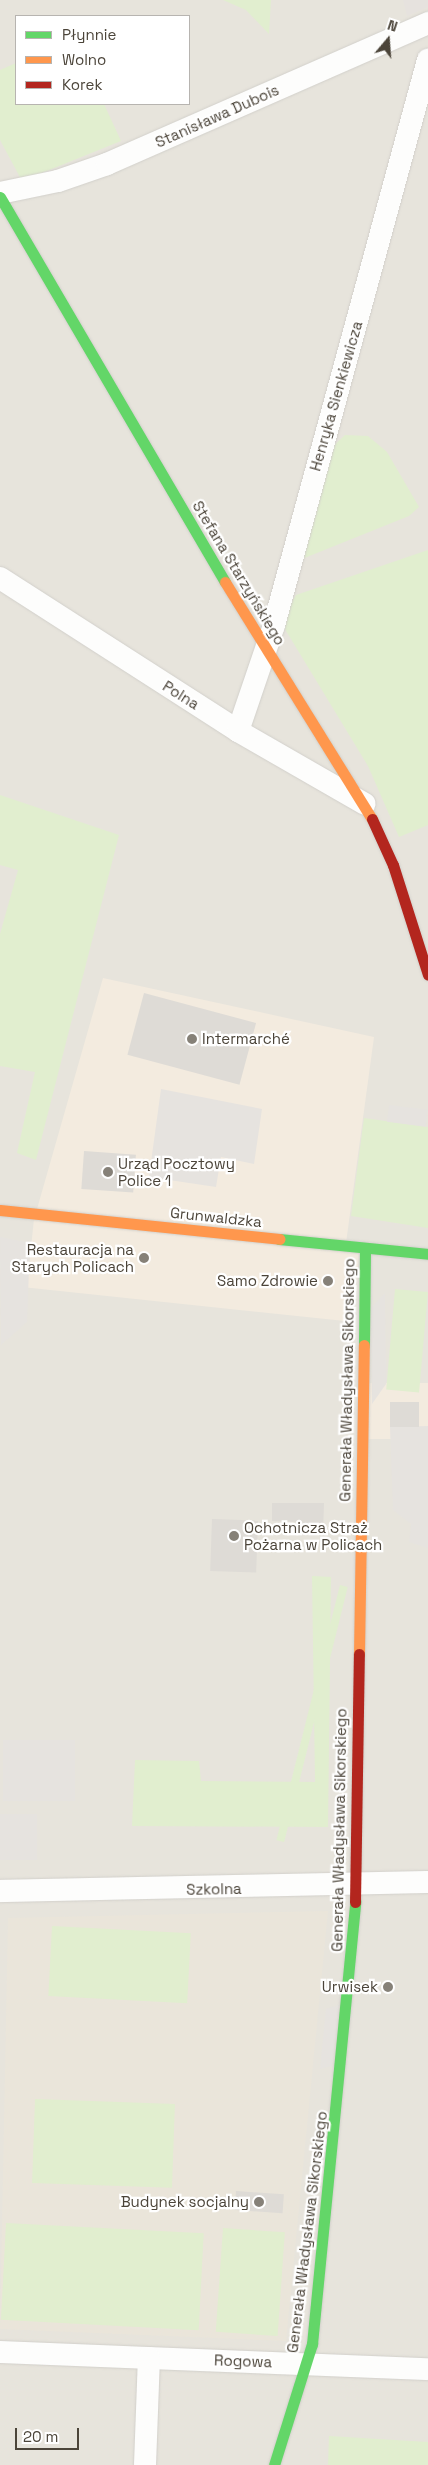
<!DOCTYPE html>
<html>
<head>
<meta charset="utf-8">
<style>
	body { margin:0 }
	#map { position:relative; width:428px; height:2465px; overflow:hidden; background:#f4f2ee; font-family:"Space Grotesk",sans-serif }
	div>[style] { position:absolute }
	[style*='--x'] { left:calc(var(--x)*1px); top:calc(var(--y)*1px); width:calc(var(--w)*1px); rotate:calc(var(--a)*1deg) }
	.residential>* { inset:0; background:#e7e4dc }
	.commercial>* { inset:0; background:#f3ebdf; transform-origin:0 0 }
	.industrial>* { inset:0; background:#e6e2de }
	.education>* { inset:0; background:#eae5da }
	.green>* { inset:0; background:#e1eecf; transform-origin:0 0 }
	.parking>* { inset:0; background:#e6e3df; transform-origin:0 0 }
	.building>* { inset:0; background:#dedbd6; transform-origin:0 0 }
	.roads { filter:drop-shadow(0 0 1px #d2d0cb) drop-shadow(0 0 1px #d2d0cb) }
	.street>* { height:22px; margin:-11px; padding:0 11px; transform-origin:11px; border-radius:11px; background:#fdfdfc }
	.fast>* { height:11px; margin:-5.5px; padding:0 5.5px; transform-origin:5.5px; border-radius:5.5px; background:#63d668 }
	.slow>* { height:11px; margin:-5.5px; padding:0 5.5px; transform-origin:5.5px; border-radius:5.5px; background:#ff974d }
	.jam>* { height:11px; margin:-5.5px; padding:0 5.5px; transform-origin:5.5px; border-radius:5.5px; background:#b3261e }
	.dots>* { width:14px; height:14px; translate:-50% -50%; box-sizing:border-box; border:2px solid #fff; border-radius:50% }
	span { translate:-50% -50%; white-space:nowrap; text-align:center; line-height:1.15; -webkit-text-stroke:4.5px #fff; paint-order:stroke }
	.street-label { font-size:15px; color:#4b4439 }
	.poi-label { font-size:15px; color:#4b4439 }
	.left { translate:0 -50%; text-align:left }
	.right { translate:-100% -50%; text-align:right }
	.legend { position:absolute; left:15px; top:15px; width:175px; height:90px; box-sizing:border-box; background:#fff; border:1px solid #b7b4b0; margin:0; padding:6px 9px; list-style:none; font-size:15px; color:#4b4439 }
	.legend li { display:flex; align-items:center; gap:10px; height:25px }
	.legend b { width:25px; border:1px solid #b7b4b0 }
	.north { position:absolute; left:363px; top:15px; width:50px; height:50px; -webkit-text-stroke:4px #fff; paint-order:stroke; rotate:18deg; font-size:14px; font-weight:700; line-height:20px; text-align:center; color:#4b4439 }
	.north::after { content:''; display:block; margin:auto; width:18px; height:22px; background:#4b4439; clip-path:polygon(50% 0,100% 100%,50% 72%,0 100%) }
	.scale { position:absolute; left:15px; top:2428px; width:64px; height:22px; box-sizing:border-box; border:2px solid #4b4439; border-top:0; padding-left:6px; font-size:15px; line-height:18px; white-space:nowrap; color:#4b4439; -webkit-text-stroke:4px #fff; paint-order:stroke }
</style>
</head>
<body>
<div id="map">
	<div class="residential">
		<div style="clip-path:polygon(evenodd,0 0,428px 0,428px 2465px,0 2465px,0 0,16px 16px,189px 16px,189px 104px,16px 104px,16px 16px)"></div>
	</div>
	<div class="commercial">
		<div style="clip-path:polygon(103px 978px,374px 1037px,346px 1243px,37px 1209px)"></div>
		<div style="left:34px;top:1219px;width:327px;height:69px;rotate:6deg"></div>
		<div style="left:368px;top:1383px;width:60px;height:56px"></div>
	</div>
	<div class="industrial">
		<div style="clip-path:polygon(403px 0,428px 0,428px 7px,407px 16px)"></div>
	</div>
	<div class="education">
		<div style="clip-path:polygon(328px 1911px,286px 2341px,0 2329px,8px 1918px)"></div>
	</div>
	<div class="green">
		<div style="clip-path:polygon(223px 0,271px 0,269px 34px,246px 10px)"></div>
		<div style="clip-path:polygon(16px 63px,16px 104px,104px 104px,121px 141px,22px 181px,0 140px,0 70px)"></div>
		<div style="clip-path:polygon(345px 435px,368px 436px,387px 452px,419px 507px,409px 516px,302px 559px,330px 449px)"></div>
		<div style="clip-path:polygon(428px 550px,428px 825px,399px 837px,368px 766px,280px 621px,296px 595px)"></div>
		<div style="clip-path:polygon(0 795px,119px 835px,36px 1160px,17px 1153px,35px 1072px,0 1066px,0 934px,18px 870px,0 865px)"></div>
		<div style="clip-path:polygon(364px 1118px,428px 1127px,428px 1228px,351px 1216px)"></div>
		<div style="left:395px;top:1289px;width:33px;height:101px;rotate:5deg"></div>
		<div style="clip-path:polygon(312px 1576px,331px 1577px,328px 1827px,132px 1826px,135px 1760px,199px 1761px,201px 1781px,315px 1782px)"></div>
		<div style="left:340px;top:1585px;width:8px;height:263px;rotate:14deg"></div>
		<div style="left:52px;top:1926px;width:139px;height:70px;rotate:3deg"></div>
		<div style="left:35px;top:2099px;width:140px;height:84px;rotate:2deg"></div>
		<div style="left:6px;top:2223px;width:198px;height:97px;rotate:3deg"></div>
		<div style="left:223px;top:2228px;width:62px;height:104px;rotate:4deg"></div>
		<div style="clip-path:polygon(329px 2436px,428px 2442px,428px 2465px,328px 2465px)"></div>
	</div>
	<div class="parking">
		<div style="clip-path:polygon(161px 1089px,262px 1109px,254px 1164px,221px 1157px,216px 1187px,149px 1177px)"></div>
		<div style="left:389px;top:1105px;width:39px;height:17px;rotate:7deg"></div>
		<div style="clip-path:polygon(0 1237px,30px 1243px,27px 1322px,1px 1345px)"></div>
		<div style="clip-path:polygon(385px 1293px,386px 1384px,372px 1404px,371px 1308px)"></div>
		<div style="clip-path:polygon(428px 1426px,428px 1547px,427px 1548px,409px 1542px,411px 1524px,393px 1510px,390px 1427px)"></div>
		<div style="left:3px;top:1740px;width:72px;height:61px"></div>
		<div style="left:0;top:1814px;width:37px;height:46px"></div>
		<div style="clip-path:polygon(339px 2005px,332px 2066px,320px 2069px,326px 2009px)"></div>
	</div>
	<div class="building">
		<div style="left:144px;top:993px;width:116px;height:64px;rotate:15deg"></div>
		<div style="left:84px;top:1151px;width:52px;height:38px;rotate:4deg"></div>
		<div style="left:390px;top:1402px;width:29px;height:25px"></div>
		<div style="clip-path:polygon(272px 1503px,324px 1503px,323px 1533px,296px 1532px,296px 1522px,272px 1521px)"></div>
		<div style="left:212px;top:1519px;width:46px;height:52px;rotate:2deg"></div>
		<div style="left:236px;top:2191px;width:48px;height:19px;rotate:4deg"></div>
	</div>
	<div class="roads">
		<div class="street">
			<div style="--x:0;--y:193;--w:59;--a:-11.7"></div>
			<div style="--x:58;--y:181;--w:52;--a:-19.1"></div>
			<div style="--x:107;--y:164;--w:351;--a:-23.7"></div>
			<div style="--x:0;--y:578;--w:283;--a:32.7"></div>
			<div style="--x:238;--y:731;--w:146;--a:29.9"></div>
			<div style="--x:238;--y:731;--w:112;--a:-71.2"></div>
			<div style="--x:274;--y:625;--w:586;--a:-74.75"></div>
			<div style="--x:0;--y:1891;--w:428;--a:-1.2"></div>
			<div style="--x:0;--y:2352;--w:428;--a:2.3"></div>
			<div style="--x:145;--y:2465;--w:107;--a:-87.9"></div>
		</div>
		<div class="fast">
			<div style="--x:0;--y:197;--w:446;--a:59.7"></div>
			<div style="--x:279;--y:1239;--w:150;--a:5.7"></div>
			<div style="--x:364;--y:1345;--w:97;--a:-89.4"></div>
			<div style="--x:274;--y:2465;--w:127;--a:-72.6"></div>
			<div style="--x:312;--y:2344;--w:444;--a:-84.4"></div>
		</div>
		<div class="slow">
			<div style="--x:225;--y:582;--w:279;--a:58.2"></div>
			<div style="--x:0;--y:1210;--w:281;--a:5.9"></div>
			<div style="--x:359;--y:1654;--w:309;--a:-89.1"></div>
		</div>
		<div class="jam">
			<div style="--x:372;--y:819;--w:51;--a:65.5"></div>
			<div style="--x:393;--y:865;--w:115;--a:72.3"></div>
			<div style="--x:355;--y:1902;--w:248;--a:-89.1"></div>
		</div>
	</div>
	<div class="dots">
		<div style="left:192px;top:1039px;background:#868178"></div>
		<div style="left:108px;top:1172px;background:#868178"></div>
		<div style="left:144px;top:1258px;background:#868178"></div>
		<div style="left:328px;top:1281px;background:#868178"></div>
		<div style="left:234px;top:1536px;background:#868178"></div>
		<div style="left:388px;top:1987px;background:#868178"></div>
		<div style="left:259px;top:2202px;background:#868178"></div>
	</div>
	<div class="street-label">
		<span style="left:217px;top:116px;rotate:-24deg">Stanisława Dubois</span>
		<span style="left:336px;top:396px;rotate:-74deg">Henryka Sienkiewicza</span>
		<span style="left:239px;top:573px;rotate:59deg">Stefana Starzyńskiego</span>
		<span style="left:181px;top:695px;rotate:32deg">Polna</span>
		<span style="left:216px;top:1217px;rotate:6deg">Grunwaldzka</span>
		<span style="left:347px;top:1380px;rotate:-89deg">Generała Władysława Sikorskiego</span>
		<span style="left:339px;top:1830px;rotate:-89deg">Generała Władysława Sikorskiego</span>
		<span style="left:214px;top:1889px;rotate:-1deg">Szkolna</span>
		<span style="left:307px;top:2232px;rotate:-83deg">Generała Władysława Sikorskiego</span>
		<span style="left:243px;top:2361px;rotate:2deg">Rogowa</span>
	</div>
	<div class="poi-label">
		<span class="left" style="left:202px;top:1039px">Intermarché</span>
		<span class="left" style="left:118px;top:1172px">Urząd Pocztowy<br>Police 1</span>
		<span class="right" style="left:134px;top:1258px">Restauracja na<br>Starych Policach</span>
		<span class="right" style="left:318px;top:1281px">Samo Zdrowie</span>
		<span class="left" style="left:244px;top:1536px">Ochotnicza Straż<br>Pożarna w Policach</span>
		<span class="right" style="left:378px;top:1987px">Urwisek</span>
		<span class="right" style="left:249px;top:2202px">Budynek socjalny</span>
	</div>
	<ul class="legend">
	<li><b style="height:6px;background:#63d668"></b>Płynnie</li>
	<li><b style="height:6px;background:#ff974d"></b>Wolno</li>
	<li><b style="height:6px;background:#b3261e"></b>Korek</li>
	</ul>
	<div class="north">N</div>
	<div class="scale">20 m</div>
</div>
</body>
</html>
